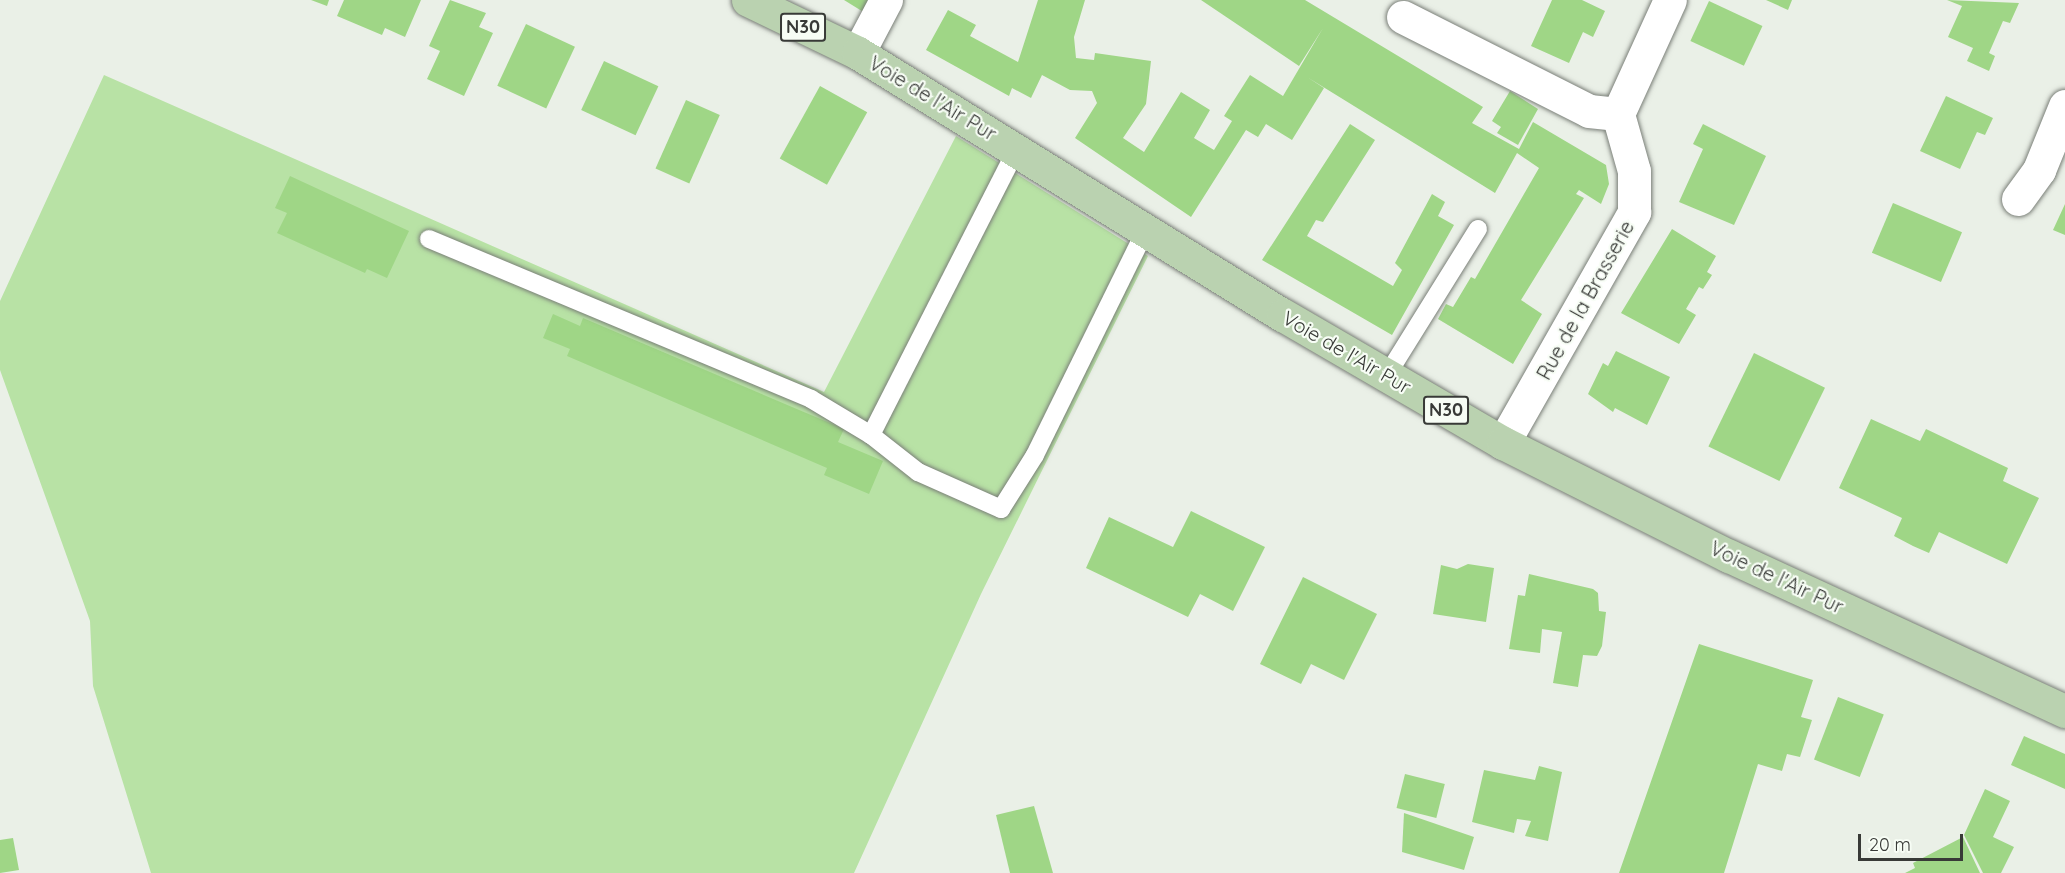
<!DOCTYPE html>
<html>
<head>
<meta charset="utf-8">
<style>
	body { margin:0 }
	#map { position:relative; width:2065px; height:873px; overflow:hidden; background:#eaf0e7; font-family:Quicksand,sans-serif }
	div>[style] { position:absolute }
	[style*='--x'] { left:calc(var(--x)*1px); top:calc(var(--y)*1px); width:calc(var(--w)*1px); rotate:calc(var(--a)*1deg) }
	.green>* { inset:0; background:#b8e2a5 }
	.building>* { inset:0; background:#9fd686; transform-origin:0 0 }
	.roads { filter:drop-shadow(0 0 2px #7a7f78) drop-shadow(0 0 2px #7a7f78) }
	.service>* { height:18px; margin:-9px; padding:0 9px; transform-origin:9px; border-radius:9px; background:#fff }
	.minor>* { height:33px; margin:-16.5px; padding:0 16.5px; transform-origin:16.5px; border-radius:16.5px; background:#fff }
	.primary>* { height:33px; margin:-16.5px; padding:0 16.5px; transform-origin:16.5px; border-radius:16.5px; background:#bad2b0 }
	span { translate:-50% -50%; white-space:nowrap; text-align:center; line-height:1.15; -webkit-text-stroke:4.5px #f7fdf5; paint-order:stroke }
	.shield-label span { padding:2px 4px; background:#f7fdf5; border:2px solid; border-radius:4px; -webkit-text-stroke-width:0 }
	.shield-label { font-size:18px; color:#383a37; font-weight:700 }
	.street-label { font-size:20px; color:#383a37 }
	.scale { position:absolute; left:1858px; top:834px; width:105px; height:27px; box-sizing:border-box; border:3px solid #383a37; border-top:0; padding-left:8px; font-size:18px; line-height:21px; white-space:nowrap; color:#383a37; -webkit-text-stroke:4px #f7fdf5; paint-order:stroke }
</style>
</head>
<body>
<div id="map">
	<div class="green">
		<div style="clip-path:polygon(104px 75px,824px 392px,956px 136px,1148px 256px,981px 594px,854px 873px,151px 873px,93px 686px,90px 621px,0 370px,0 301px)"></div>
	</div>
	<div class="building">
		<div style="clip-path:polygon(311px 0,329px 0,327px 6px)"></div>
		<div style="clip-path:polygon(344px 0,421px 0,405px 37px,385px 28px,382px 35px,337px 16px)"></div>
		<div style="clip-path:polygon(450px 0,486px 13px,479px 27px,493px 33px,464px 96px,427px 79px,440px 51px,429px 46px)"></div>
		<div style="clip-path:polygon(844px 0,873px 0,865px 13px)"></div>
		<div style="clip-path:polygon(1038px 0,1085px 0,1074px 37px,1076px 58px,1094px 60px,1095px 53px,1151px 61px,1146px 104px,1123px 138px,1144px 152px,1181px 92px,1210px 110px,1194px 138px,1214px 150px,1232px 121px,1224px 116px,1250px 75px,1283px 96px,1323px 28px,1299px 66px,1201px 0,1305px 0,1483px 107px,1472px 123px,1519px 149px,1533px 122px,1606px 165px,1609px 184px,1601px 204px,1579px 190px,1576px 194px,1584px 198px,1521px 300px,1542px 314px,1513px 364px,1438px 319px,1446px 304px,1453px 307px,1471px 277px,1475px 279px,1539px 168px,1517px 153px,1495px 193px,1307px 77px,1324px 88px,1292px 140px,1266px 124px,1258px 137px,1246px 130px,1191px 217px,1075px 138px,1097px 103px,1092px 91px,1070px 90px,1042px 75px,1031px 98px,1012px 88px,1009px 96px,926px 50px,948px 10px,976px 25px,970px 36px,1018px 62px)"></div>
		<div style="clip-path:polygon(1552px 0,1582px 0,1605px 11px,1593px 37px,1583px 32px,1569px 63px,1531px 46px)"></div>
		<div style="clip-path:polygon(1766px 0,1792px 0,1788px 10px)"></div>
		<div style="clip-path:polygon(1947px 0,2019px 3px,2010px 23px,2003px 21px,1989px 53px,1995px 56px,1989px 71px,1967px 61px,1973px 48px,1948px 37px,1962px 6px)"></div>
		<div style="left:1709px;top:1px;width:59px;height:44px;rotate:25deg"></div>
		<div style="left:526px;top:24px;width:54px;height:68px;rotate:25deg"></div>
		<div style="left:604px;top:61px;width:60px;height:54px;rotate:25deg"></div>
		<div style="left:820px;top:86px;width:54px;height:83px;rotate:29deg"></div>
		<div style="clip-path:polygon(1510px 91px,1538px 109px,1518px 145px,1497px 133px,1501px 127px,1492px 121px)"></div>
		<div style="clip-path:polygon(1946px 96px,1993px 118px,1985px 135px,1977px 132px,1960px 169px,1920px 151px)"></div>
		<div style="left:686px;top:100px;width:37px;height:75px;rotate:24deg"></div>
		<div style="clip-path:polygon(1350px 124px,1375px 140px,1323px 222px,1316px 220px,1307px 236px,1393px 286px,1402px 270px,1395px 263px,1432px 194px,1445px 202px,1438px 216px,1454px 225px,1392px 335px,1262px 260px)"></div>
		<div style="clip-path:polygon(1703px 124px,1766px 156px,1734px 225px,1679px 202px,1703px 149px,1693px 144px)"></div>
		<div style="clip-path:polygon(290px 176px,409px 231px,387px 278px,367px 269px,365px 273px,277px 233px,287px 213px,275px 208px)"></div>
		<div style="left:1893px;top:203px;width:75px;height:54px;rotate:23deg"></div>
		<div style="clip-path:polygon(2065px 204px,2065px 235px,2053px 230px)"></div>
		<div style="clip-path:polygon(1672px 229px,1716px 256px,1707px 272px,1712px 275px,1703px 289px,1699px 287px,1686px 309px,1696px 315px,1679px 344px,1621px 313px)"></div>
		<div style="clip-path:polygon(553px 314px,580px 326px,583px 318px,844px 429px,838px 442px,883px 461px,869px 494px,824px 475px,827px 468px,567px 356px,570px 349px,543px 338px)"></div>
		<div style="clip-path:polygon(1616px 351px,1670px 377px,1647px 425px,1615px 408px,1613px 412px,1588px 394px,1603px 363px,1608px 366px)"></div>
		<div style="left:1754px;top:353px;width:79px;height:104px;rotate:26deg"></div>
		<div style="clip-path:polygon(1871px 419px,1920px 441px,1926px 429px,2008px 468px,2003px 481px,2039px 498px,2007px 564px,1939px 532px,1929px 553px,1913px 546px,1894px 536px,1902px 518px,1839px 488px)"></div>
		<div style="clip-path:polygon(1191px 511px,1265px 547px,1233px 611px,1200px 594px,1188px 617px,1086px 568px,1109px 517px,1173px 547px)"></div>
		<div style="clip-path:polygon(1468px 564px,1494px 568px,1486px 622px,1433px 614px,1441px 565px,1457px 569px)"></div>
		<div style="clip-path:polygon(1529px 574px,1593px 589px,1598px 593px,1599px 611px,1606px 612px,1602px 646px,1597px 656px,1583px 655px,1578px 687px,1553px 683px,1562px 632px,1542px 629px,1540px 653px,1509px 649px,1518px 595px,1525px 596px)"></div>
		<div style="clip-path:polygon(1303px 577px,1377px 614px,1344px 680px,1311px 664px,1301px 684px,1260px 664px)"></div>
		<div style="clip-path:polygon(1699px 644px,1813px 680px,1801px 717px,1812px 720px,1800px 757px,1787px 754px,1782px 771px,1758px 764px,1724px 873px,1619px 873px)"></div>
		<div style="left:1838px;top:697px;width:49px;height:67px;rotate:21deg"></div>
		<div style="clip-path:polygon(2024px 736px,2065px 754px,2065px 789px,2011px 765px)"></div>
		<div style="clip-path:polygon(1539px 766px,1562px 772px,1548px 841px,1525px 836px,1531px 821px,1517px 819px,1514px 833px,1472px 822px,1484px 770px,1535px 780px)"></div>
		<div style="left:1405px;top:774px;width:41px;height:35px;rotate:14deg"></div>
		<div style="clip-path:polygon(1985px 789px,2010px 801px,1993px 837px,2014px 847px,2001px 873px,1983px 873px,1964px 835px)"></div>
		<div style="clip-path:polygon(1034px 806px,1053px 873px,1010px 873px,996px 815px)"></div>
		<div style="clip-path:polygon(1404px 813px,1474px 837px,1464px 870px,1402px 852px)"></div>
		<div style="clip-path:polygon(1963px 837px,1980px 873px,1905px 873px,1915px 868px,1913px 863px)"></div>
		<div style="clip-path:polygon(13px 838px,19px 870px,0 873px,0 840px)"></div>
	</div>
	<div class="roads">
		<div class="service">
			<div style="--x:429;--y:239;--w:414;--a:22.7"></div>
			<div style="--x:811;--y:399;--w:70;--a:31"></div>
			<div style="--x:871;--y:435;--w:60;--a:38.2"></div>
			<div style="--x:918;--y:472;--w:91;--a:24"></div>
			<div style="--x:1001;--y:509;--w:64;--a:-57.8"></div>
			<div style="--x:1035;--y:455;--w:252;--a:-63.8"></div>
			<div style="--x:1387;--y:375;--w:172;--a:-58.1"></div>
			<div style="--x:871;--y:435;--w:321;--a:-63"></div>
		</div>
		<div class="minor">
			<div style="--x:1403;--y:17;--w:208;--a:26.8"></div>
			<div style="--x:1589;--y:111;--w:29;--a:6"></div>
			<div style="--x:858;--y:53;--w:60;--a:-62.2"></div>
			<div style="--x:2018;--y:199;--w:36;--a:-54"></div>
			<div style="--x:2039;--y:170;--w:69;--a:-67.9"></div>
			<div style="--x:1503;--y:443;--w:266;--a:-60.4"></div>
			<div style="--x:1634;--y:212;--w:41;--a:-90"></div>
			<div style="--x:1634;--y:171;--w:59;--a:-105.7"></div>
			<div style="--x:1618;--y:114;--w:125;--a:-65.5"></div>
		</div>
		<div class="primary">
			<div style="--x:748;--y:0;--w:122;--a:25.7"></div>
			<div style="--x:858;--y:53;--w:499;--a:31.7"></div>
			<div style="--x:1283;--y:315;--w:255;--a:30.2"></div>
			<div style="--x:1503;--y:443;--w:253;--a:26.6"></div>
			<div style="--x:1729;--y:556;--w:370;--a:24.8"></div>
		</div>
	</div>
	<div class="shield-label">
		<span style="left:803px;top:27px">N30</span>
		<span style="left:1446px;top:410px">N30</span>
	</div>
	<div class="street-label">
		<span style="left:933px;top:98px;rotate:31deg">Voie de l'Air Pur</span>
		<span style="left:1585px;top:300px;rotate:-61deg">Rue de la Brasserie</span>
		<span style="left:1347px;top:352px;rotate:30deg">Voie de l'Air Pur</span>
		<span style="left:1777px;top:577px;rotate:25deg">Voie de l'Air Pur</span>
	</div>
	<div class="scale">20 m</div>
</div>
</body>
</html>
